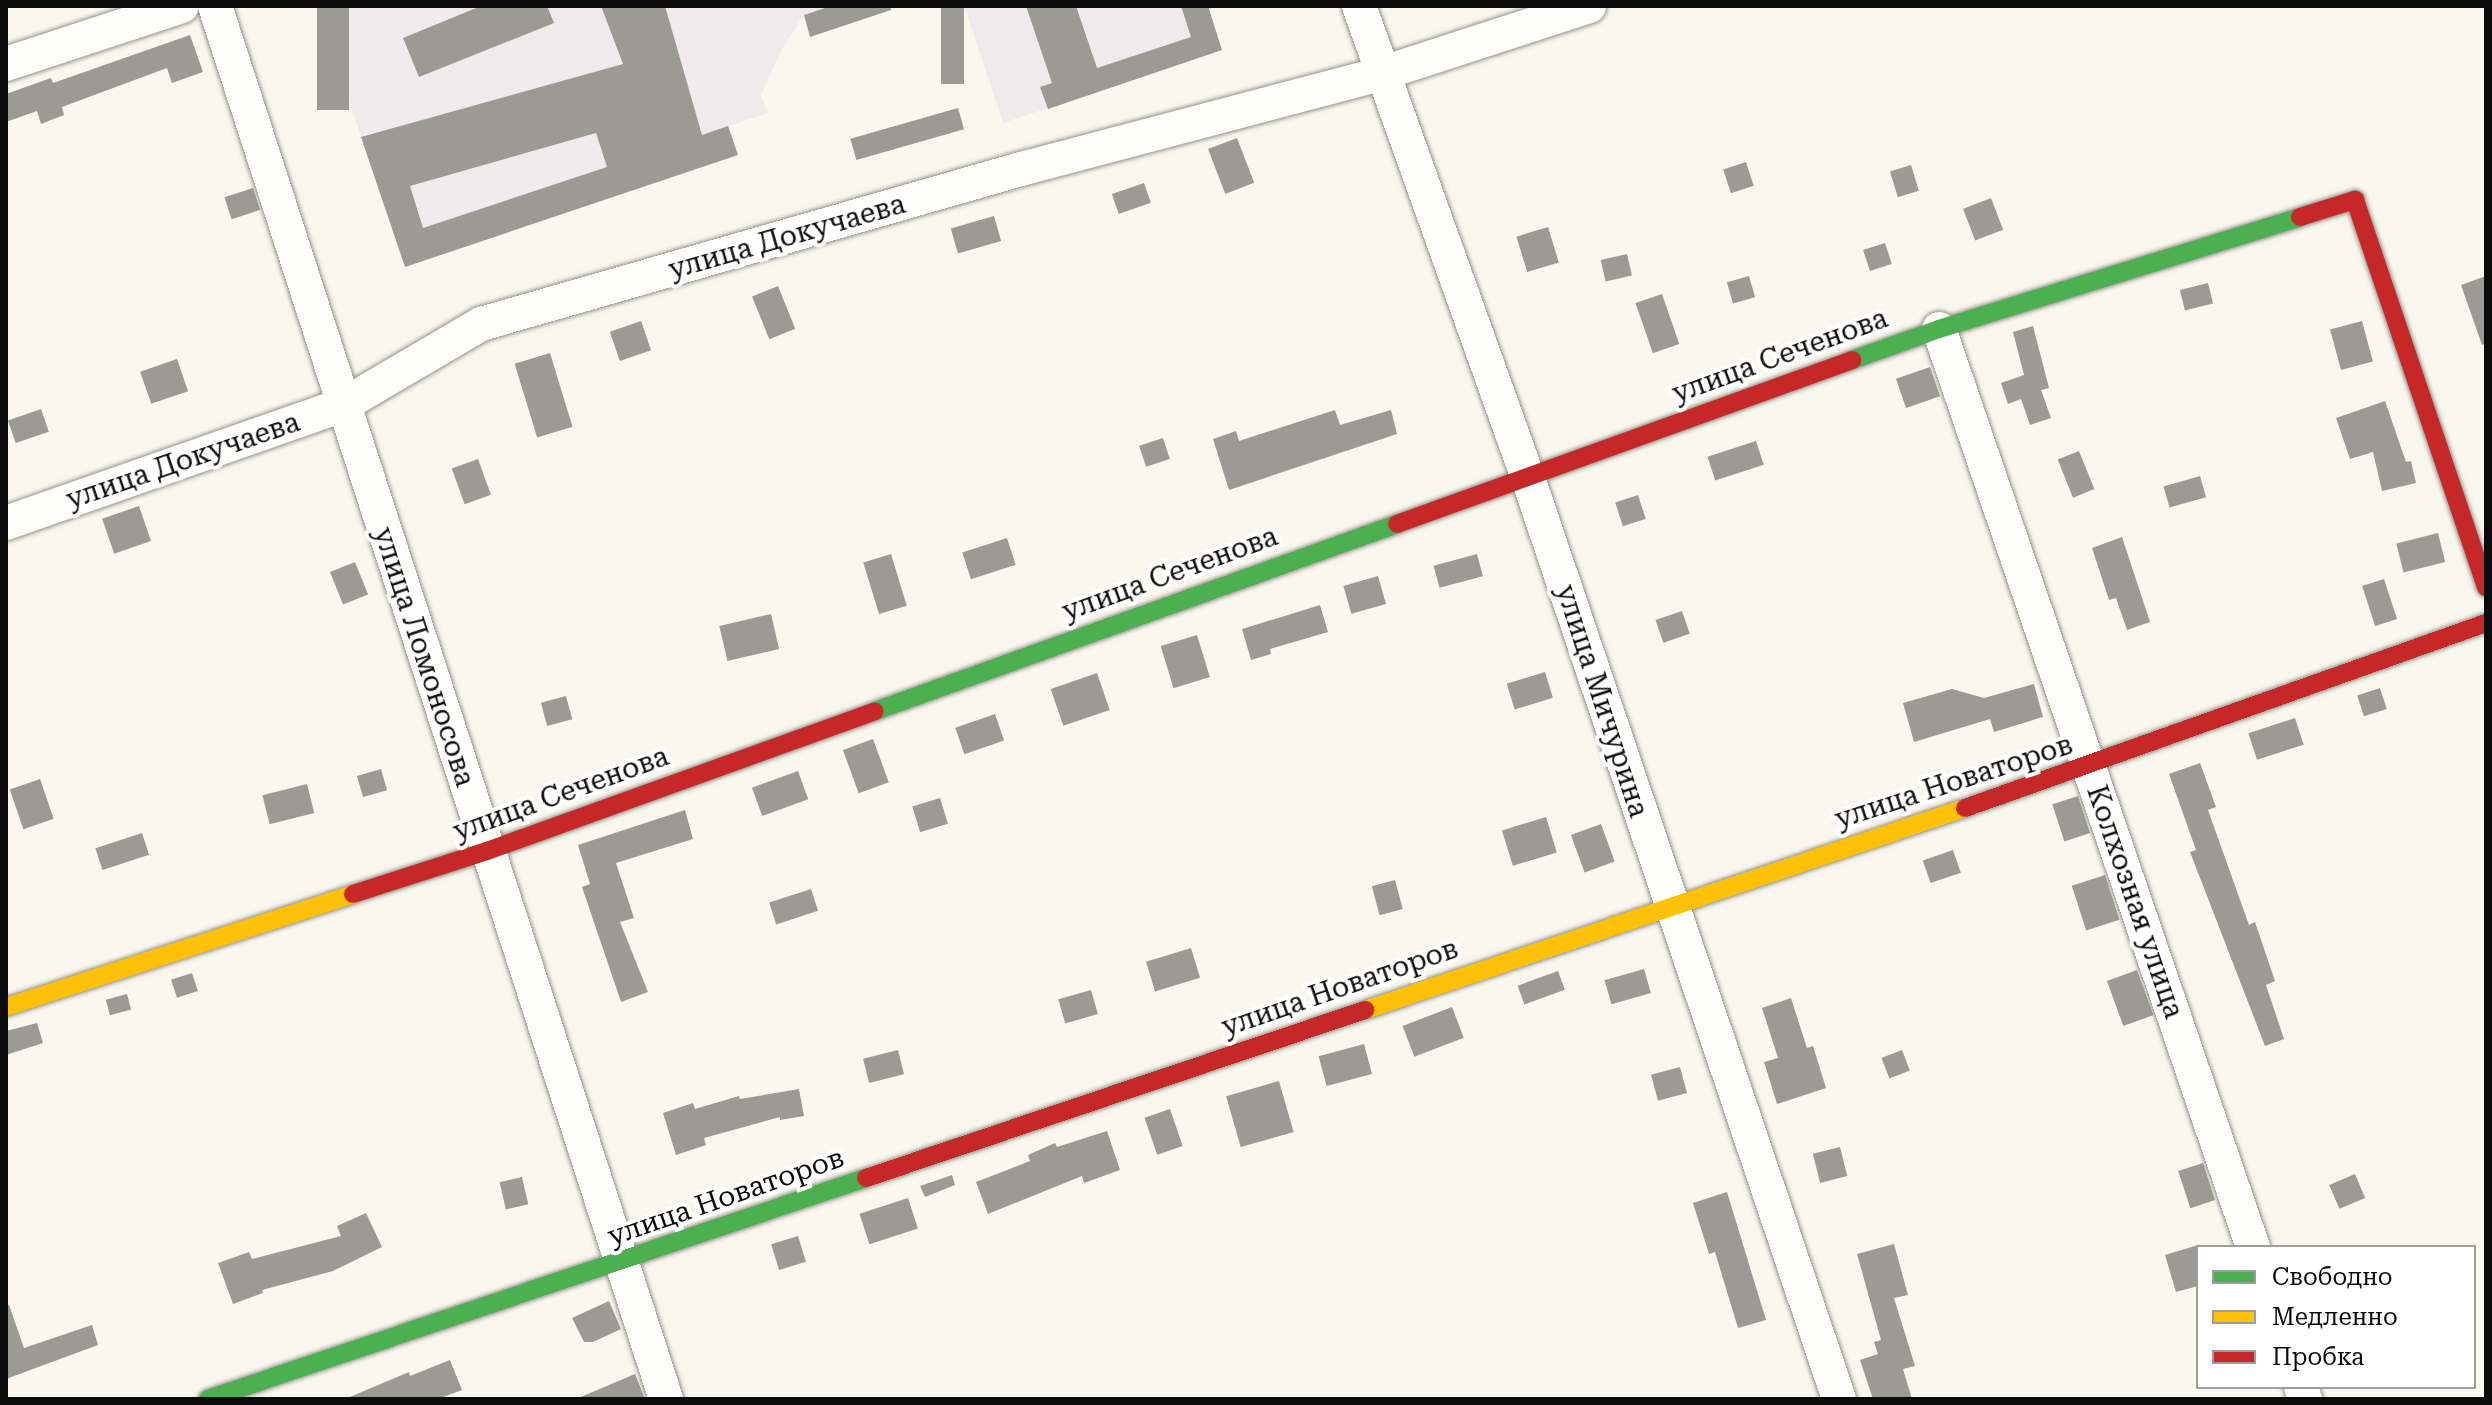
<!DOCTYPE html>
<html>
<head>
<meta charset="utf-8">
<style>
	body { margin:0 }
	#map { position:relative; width:2492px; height:1405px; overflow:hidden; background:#faf8ee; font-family:"Roboto Serif",serif }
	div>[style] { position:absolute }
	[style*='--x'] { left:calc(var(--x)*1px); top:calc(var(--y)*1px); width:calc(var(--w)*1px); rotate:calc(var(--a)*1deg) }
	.industrial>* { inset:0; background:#f1eaec }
	.building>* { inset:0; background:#9c9a95; transform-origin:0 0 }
	.roads { filter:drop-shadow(0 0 2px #93928d) drop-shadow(0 0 2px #93928d) }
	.street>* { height:34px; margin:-17px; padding:0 17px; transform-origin:17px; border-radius:17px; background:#fefefc }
	.fast>* { height:18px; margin:-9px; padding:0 9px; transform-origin:9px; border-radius:9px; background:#4caf50 }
	.slow>* { height:18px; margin:-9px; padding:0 9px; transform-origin:9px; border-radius:9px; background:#ffc107 }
	.jam>* { height:18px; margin:-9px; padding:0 9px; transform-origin:9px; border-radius:9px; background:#c62828 }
	span { translate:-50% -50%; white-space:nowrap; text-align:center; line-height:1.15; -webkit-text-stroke:8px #fff; paint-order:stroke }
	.street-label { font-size:28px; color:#0b0b0b }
	.frame { position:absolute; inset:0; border:8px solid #0b0b0b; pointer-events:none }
	.legend { position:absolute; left:2196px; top:1245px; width:280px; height:144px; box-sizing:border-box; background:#fff; border:2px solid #9d9d9d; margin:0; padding:10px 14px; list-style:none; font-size:24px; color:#0b0b0b }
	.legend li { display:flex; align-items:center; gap:16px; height:40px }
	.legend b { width:40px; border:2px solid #9d9d9d }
</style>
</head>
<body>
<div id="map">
	<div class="industrial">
		<div style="clip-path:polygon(317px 6px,831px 6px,804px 15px,782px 49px,761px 95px,768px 113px,729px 126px,738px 155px,405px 267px)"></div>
		<div style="clip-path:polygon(964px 6px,1208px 6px,1222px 50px,1003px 123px)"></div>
	</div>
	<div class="building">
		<div style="left:317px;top:6px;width:32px;height:104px"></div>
		<div style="clip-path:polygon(481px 6px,547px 6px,554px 23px,419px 77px,403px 38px)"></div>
		<div style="clip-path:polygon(evenodd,601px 6px,665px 6px,702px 135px,728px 126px,738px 155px,405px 267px,361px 137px,623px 64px,601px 6px,596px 133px,607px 167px,423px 228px,410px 186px,596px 133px)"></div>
		<div style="clip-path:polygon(831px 6px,890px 6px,891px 10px,810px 37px,804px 15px)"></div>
		<div style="left:941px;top:6px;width:23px;height:78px"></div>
		<div style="clip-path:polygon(1026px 6px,1076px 6px,1097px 68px,1191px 37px,1181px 6px,1208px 6px,1222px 50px,1048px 109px,1040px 87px,1052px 83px)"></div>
		<div style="clip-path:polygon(190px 35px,203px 72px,172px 83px,167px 68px,62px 107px,64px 115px,41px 124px,37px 111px,6px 122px,6px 94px,51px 78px,53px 83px)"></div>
		<div style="left:958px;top:108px;width:22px;height:112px;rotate:74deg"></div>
		<div style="left:1237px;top:138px;width:48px;height:31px;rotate:69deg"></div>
		<div style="left:1746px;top:162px;width:25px;height:24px;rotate:72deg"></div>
		<div style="left:1911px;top:165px;width:27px;height:22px;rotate:73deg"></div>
		<div style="left:1144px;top:183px;width:21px;height:34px;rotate:71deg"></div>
		<div style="left:253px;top:188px;width:23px;height:30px;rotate:72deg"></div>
		<div style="left:1991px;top:198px;width:34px;height:30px;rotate:69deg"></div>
		<div style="left:994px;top:216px;width:26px;height:45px;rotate:74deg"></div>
		<div style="left:1548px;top:227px;width:37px;height:33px;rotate:73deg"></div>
		<div style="left:1885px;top:243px;width:22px;height:23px;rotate:72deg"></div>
		<div style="left:1627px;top:254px;width:22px;height:27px;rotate:77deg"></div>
		<div style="left:1749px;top:276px;width:22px;height:23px;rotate:74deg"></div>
		<div style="clip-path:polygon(2486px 276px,2486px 344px,2482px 345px,2461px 285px)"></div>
		<div style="left:2208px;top:283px;width:21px;height:29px;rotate:76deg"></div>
		<div style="left:778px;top:286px;width:46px;height:28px;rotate:68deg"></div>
		<div style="left:1662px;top:294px;width:53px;height:28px;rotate:71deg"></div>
		<div style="left:641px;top:321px;width:31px;height:33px;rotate:71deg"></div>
		<div style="left:2362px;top:321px;width:42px;height:33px;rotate:75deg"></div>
		<div style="clip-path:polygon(2033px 326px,2049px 388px,2041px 390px,2051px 418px,2030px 425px,2021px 399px,2008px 404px,2001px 383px,2024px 375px,2013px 332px)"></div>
		<div style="left:550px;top:353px;width:77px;height:37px;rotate:73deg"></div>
		<div style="left:177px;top:359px;width:34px;height:39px;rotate:71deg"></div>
		<div style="left:1930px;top:367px;width:31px;height:36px;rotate:71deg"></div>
		<div style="clip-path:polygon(2385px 401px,2406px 462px,2411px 461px,2416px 483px,2382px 491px,2373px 452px,2350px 459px,2336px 418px)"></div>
		<div style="left:41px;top:409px;width:24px;height:35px;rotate:71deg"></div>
		<div style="clip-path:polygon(1335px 410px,1340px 425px,1391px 410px,1397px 434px,1229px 490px,1213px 439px,1236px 431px,1239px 441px)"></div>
		<div style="left:1163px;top:438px;width:22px;height:25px;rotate:72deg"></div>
		<div style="left:1756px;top:441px;width:25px;height:51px;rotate:72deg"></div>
		<div style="left:2079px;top:451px;width:41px;height:23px;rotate:68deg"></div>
		<div style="left:478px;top:459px;width:38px;height:28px;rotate:70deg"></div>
		<div style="left:2200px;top:476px;width:22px;height:38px;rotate:74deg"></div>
		<div style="left:1638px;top:495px;width:25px;height:24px;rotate:72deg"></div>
		<div style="left:139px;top:506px;width:37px;height:39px;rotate:71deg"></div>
		<div style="left:2438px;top:533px;width:30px;height:43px;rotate:76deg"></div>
		<div style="clip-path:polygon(2122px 537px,2150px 622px,2127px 630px,2116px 598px,2109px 600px,2092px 548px)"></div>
		<div style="left:1007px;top:538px;width:28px;height:47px;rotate:72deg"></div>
		<div style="left:891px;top:554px;width:54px;height:29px;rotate:73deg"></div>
		<div style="left:1477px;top:554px;width:23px;height:45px;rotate:75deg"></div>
		<div style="left:355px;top:562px;width:35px;height:27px;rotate:68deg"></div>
		<div style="left:1378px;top:576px;width:29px;height:36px;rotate:74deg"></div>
		<div style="left:2384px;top:579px;width:42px;height:23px;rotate:72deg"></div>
		<div style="clip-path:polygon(1320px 605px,1328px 632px,1270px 649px,1271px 654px,1251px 660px,1242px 629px)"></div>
		<div style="left:1682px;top:611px;width:24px;height:28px;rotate:71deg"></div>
		<div style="left:771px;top:614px;width:36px;height:53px;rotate:77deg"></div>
		<div style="left:1197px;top:635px;width:44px;height:38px;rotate:73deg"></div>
		<div style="left:1545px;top:672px;width:27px;height:40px;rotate:73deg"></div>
		<div style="left:1097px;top:673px;width:39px;height:49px;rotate:71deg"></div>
		<div style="clip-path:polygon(2034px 684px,2043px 717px,1994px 732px,1990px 719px,1914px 742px,1903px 703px,1952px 689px,1984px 698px)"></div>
		<div style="left:2380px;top:688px;width:22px;height:24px;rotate:72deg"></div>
		<div style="left:566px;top:696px;width:24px;height:26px;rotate:75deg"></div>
		<div style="left:995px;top:714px;width:28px;height:42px;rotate:71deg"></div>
		<div style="left:2295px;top:718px;width:28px;height:49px;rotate:72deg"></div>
		<div style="left:873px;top:739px;width:46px;height:32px;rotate:70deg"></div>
		<div style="clip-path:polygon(2200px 763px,2216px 807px,2208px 810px,2249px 925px,2255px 922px,2275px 981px,2266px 985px,2284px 1039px,2265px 1046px,2190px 852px,2196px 850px,2169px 774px)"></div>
		<div style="left:381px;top:769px;width:22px;height:25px;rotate:74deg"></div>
		<div style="left:798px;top:771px;width:30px;height:49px;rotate:70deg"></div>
		<div style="left:40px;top:779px;width:42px;height:32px;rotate:71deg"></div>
		<div style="left:307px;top:784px;width:30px;height:46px;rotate:76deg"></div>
		<div style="left:2078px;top:796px;width:39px;height:27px;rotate:72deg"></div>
		<div style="left:940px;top:798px;width:27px;height:29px;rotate:73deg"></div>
		<div style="clip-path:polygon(685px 810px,693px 839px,616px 863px,634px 918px,620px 922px,648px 992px,621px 1002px,582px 887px,590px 884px,578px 845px)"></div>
		<div style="left:1546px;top:817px;width:37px;height:46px;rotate:73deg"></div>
		<div style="left:1601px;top:824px;width:40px;height:32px;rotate:70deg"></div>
		<div style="left:142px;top:833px;width:23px;height:49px;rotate:72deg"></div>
		<div style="left:1953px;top:850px;width:24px;height:32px;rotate:71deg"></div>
		<div style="left:2105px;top:875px;width:47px;height:35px;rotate:72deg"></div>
		<div style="left:1395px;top:880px;width:30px;height:24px;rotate:75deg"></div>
		<div style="left:811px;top:889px;width:23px;height:44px;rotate:72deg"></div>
		<div style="left:1191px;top:948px;width:31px;height:47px;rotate:73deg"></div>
		<div style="left:1644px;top:969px;width:25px;height:41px;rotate:74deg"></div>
		<div style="left:2137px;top:970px;width:48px;height:32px;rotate:70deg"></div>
		<div style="left:1558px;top:971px;width:20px;height:43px;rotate:70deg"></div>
		<div style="left:192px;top:973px;width:19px;height:22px;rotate:72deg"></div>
		<div style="left:1091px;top:990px;width:25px;height:34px;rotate:74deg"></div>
		<div style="left:127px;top:994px;width:16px;height:22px;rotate:75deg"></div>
		<div style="clip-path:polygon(1791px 998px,1807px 1048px,1813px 1046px,1826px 1088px,1777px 1104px,1764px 1062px,1778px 1058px,1762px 1008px)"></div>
		<div style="left:1452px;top:1007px;width:33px;height:53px;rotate:69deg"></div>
		<div style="clip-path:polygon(37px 1023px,43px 1043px,6px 1055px,6px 1031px)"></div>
		<div style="left:1364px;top:1044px;width:31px;height:47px;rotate:75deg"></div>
		<div style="left:898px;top:1050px;width:25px;height:36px;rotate:76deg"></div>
		<div style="left:1902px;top:1050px;width:22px;height:22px;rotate:69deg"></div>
		<div style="left:1680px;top:1067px;width:27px;height:30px;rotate:75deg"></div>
		<div style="left:1279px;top:1081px;width:53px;height:55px;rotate:74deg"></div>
		<div style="clip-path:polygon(799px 1089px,804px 1116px,780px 1120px,780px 1117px,704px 1138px,706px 1145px,676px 1155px,663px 1113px,693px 1103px,695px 1109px,739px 1096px,740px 1099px)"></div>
		<div style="left:1170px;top:1109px;width:39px;height:27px;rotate:71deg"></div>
		<div style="clip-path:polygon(1107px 1131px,1120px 1170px,1084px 1183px,1082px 1176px,988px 1214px,976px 1182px,1030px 1161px,1028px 1155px,1055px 1143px,1057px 1147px)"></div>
		<div style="left:1840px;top:1147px;width:30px;height:28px;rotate:76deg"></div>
		<div style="left:2203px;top:1163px;width:39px;height:26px;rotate:72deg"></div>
		<div style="left:2355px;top:1174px;width:26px;height:28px;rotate:67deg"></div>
		<div style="clip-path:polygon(952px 1175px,955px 1185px,925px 1197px,920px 1186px)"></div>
		<div style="left:522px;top:1177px;width:28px;height:23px;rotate:77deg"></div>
		<div style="clip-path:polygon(1727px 1192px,1766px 1320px,1738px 1328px,1715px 1252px,1709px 1254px,1693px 1203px)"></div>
		<div style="left:908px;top:1198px;width:32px;height:51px;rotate:72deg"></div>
		<div style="clip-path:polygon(366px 1213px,382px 1247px,333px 1271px,262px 1290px,263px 1293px,233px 1304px,218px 1263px,249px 1252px,252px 1259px,341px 1236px,337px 1226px)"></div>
		<div style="left:798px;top:1236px;width:27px;height:28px;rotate:73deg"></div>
		<div style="clip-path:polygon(1894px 1244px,1908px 1295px,1894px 1298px,1915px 1366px,1903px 1369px,1912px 1399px,1873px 1399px,1860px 1360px,1878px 1354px,1874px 1342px,1881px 1340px,1857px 1254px)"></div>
		<div style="clip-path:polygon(2198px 1245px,2198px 1286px,2176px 1292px,2165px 1255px)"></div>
		<div style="clip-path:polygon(609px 1301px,621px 1329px,593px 1342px,584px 1342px,572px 1318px)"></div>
		<div style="clip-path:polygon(9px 1305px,24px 1348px,92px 1325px,98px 1345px,6px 1379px,6px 1306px)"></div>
		<div style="clip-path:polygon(450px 1360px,462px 1390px,438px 1399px,345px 1399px,409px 1372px,410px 1376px)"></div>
		<div style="clip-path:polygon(635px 1374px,645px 1399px,576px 1399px)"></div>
	</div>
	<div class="roads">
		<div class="street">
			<div style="--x:215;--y:6;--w:1464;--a:72.06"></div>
			<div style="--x:1359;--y:6;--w:498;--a:70.3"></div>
			<div style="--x:1527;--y:475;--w:975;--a:71.34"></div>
			<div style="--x:6;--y:64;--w:185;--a:-18.2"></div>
			<div style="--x:1939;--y:329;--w:970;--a:71.12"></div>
			<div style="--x:6;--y:523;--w:357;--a:-19.3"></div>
			<div style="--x:343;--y:405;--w:160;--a:-30.4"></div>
			<div style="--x:481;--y:324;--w:562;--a:-16.02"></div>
			<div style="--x:1021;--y:169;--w:371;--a:-14.8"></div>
			<div style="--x:1380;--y:74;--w:220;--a:-18"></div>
			<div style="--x:2301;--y:1387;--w:13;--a:72"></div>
		</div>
		<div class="fast">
			<div style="--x:1852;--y:360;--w:92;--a:-19.6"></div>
			<div style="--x:1939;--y:329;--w:378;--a:-17.2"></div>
			<div style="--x:875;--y:711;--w:554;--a:-19.71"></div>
			<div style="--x:208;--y:1399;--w:694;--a:-18.57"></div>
		</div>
		<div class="slow">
			<div style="--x:6;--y:1007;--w:365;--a:-18"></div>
			<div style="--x:1365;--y:1010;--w:633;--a:-18.61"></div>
		</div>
		<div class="jam">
			<div style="--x:2300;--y:217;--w:58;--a:-17.2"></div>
			<div style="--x:2355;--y:200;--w:409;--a:71.3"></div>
			<div style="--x:1397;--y:524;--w:484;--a:-19.8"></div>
			<div style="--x:1965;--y:808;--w:553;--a:-19.55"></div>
			<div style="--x:353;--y:894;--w:141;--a:-17.8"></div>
			<div style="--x:487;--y:851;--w:412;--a:-19.8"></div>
			<div style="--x:866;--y:1178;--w:527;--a:-18.61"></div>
		</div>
	</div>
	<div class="street-label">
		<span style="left:787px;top:237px;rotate:-16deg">улица Докучаева</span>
		<span style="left:1780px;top:356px;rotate:-20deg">улица Сеченова</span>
		<span style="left:183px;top:461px;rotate:-19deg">улица Докучаева</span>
		<span style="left:1170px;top:574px;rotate:-20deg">улица Сеченова</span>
		<span style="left:424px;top:657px;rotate:72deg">улица Ломоносова</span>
		<span style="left:1602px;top:701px;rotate:72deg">улица Мичурина</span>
		<span style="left:1954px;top:782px;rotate:-18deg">улица Новаторов</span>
		<span style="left:561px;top:794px;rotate:-20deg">улица Сеченова</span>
		<span style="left:2135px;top:902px;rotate:71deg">Колхозная улица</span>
		<span style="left:1340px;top:988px;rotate:-19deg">улица Новаторов</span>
		<span style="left:726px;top:1197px;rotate:-19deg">улица Новаторов</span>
	</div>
	<div class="frame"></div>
	<ul class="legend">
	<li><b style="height:10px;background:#4caf50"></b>Свободно</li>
	<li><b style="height:10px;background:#ffc107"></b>Медленно</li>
	<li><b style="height:10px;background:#c62828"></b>Пробка</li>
	</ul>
</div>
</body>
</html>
